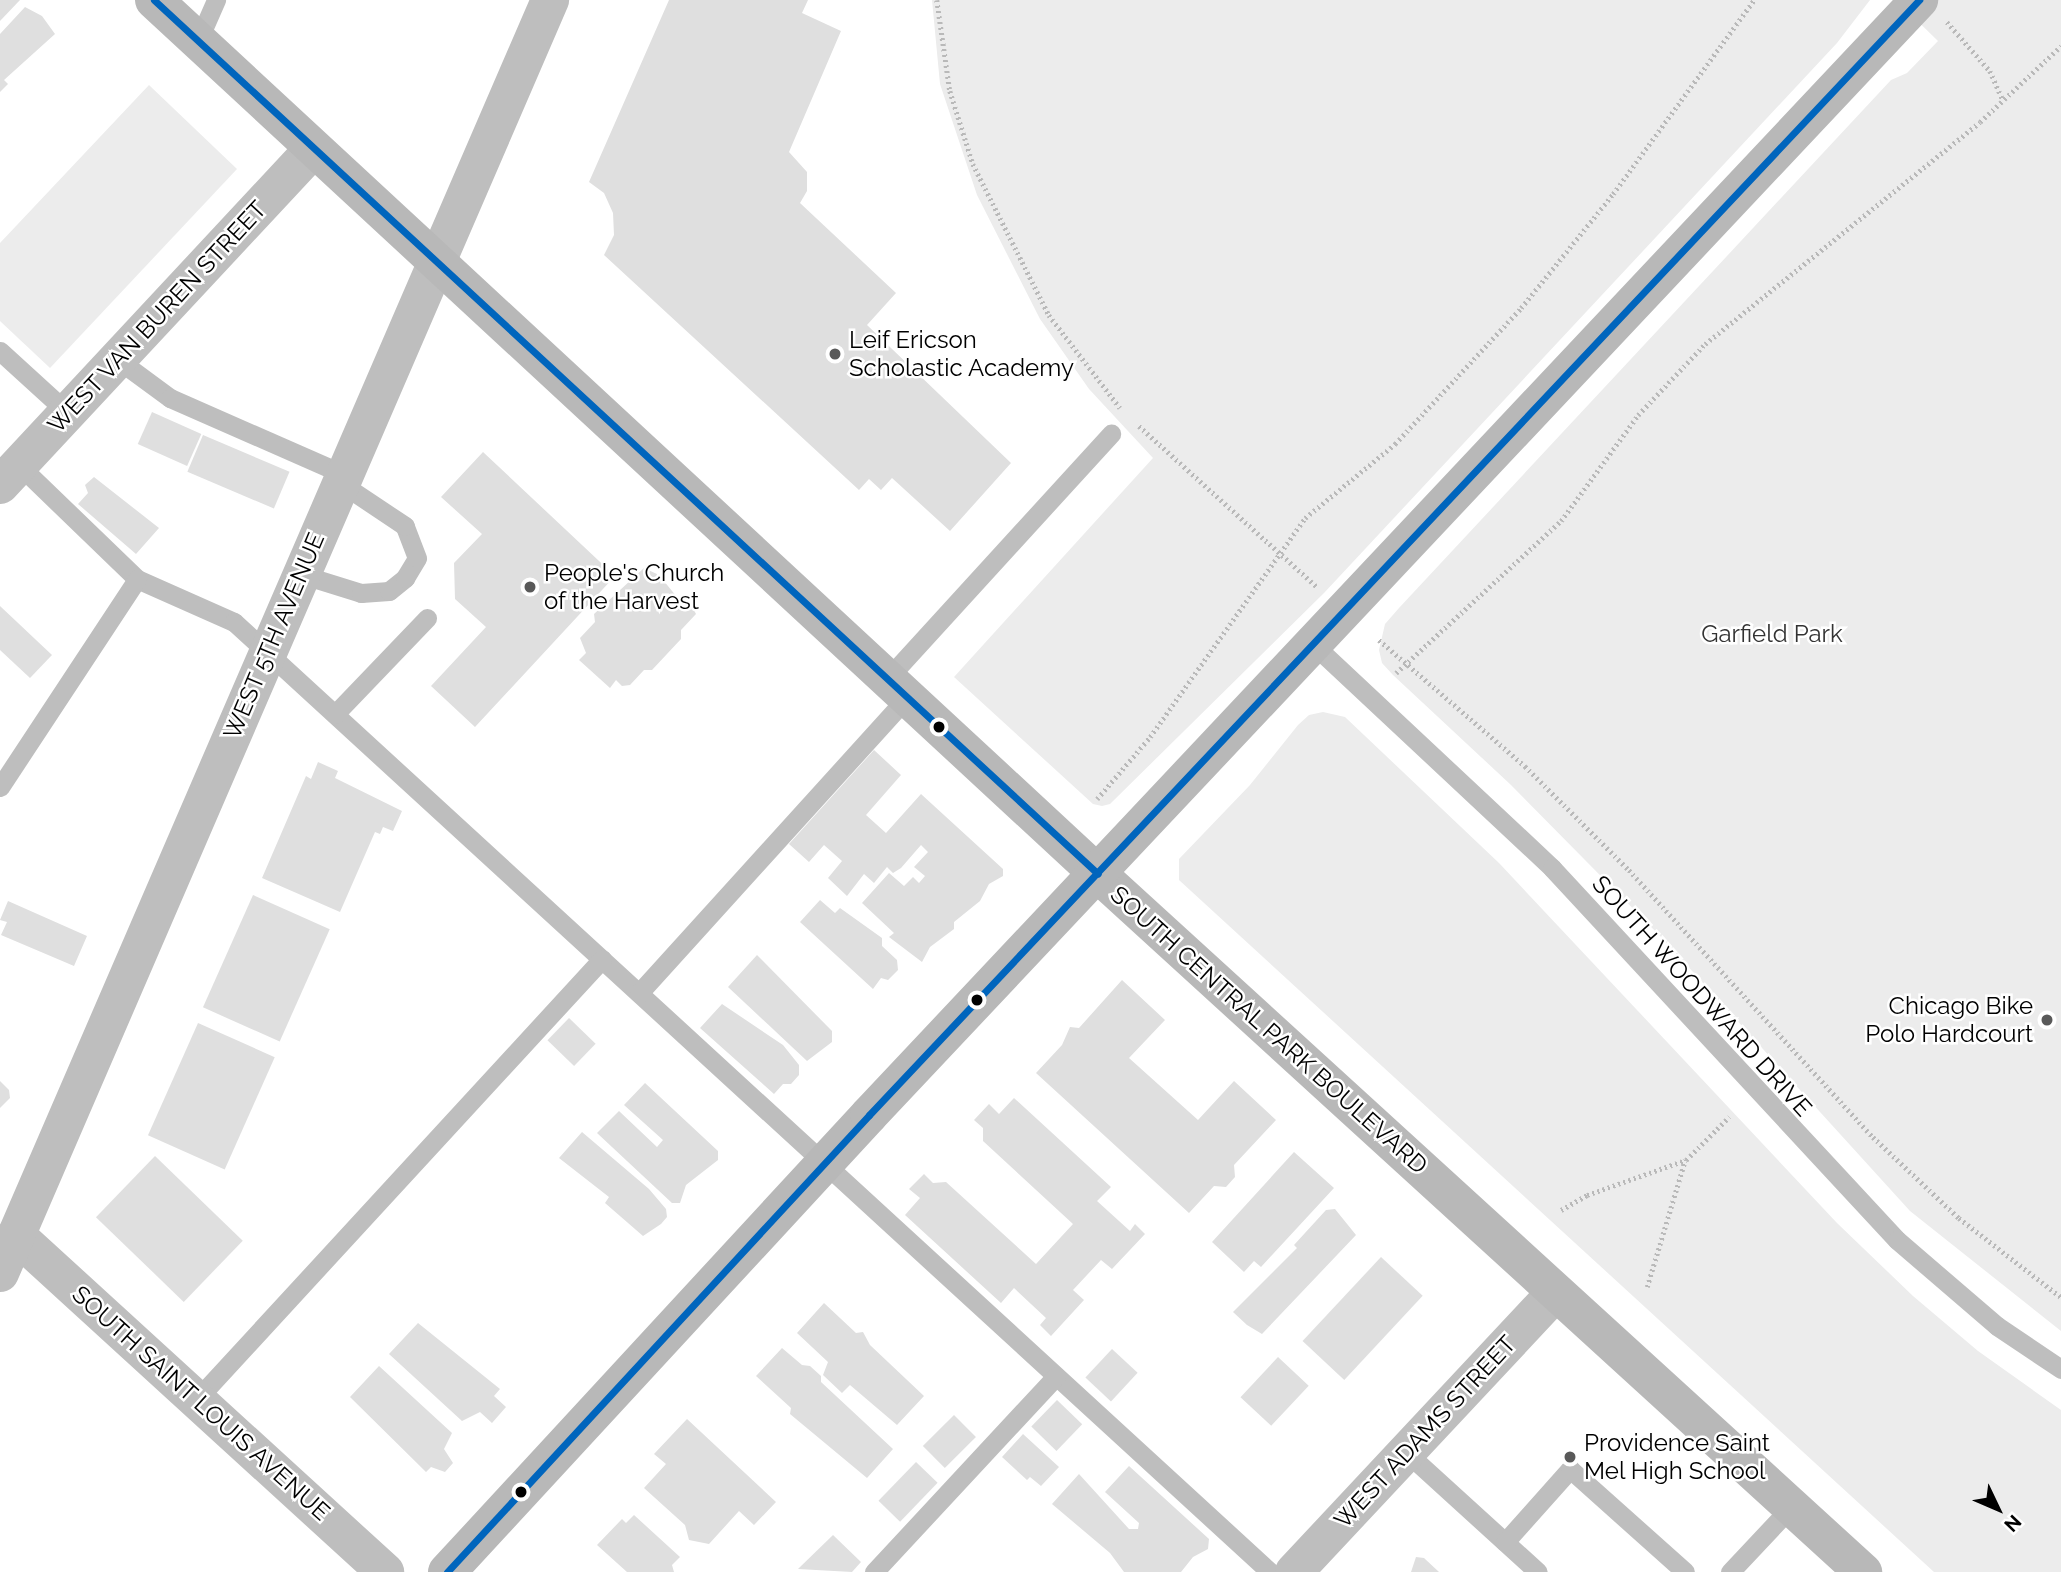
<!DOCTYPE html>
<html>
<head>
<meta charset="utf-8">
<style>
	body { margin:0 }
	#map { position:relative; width:2061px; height:1572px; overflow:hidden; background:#fff; font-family:Raleway,sans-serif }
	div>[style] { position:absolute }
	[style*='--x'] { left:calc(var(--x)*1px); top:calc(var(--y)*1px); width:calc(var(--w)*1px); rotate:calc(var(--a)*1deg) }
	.green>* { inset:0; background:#ececec }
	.building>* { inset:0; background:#dfdfdf; transform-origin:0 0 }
	.path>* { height:4.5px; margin-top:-2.25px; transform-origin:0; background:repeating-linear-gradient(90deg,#b9b9b9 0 2px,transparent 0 5.5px) }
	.lane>* { height:19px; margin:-9.5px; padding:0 9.5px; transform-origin:9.5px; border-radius:9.5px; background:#bebebe }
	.street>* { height:38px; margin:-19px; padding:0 19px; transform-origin:19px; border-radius:19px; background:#bebebe }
	.secondary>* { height:38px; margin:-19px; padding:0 19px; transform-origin:19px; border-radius:19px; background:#b8b8b8 }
	.bus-1>* { height:7px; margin:-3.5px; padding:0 3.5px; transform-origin:3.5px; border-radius:3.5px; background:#0065bd }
	.dots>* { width:19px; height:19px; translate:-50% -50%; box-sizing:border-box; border:4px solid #fff; border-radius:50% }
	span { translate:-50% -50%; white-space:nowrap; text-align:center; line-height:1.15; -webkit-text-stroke:5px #fff; paint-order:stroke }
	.street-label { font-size:24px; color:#000 }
	.poi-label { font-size:24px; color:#000 }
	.left { translate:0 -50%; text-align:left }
	.right { translate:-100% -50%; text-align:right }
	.park-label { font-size:24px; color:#333 }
	.north { position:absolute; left:1963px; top:1474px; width:70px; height:70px; -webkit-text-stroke:5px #fff; paint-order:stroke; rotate:134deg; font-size:19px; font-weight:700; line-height:28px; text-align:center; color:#000 }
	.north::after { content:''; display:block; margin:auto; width:24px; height:32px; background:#000; clip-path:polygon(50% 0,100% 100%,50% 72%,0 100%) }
</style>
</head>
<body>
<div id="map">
	<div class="green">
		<div style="clip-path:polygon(932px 0,1870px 0,1837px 43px,1324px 593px,1110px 804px,1102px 806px,1093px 804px,954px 677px,1153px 458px,1089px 389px,1040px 319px,977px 195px,940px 84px)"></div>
		<div style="clip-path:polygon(1896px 0,2061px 0,2061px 1331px,1910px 1211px,1663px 939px,1511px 785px,1393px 675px,1382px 663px,1379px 650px,1385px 624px,1399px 608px,1891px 80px,1907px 73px,1938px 41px)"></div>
		<div style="clip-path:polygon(149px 85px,237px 169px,50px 368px,0 321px,0 243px)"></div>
		<div style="clip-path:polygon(1323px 712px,1345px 717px,1499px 863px,1837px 1223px,1913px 1296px,1978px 1351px,2061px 1410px,2061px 1572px,1934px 1572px,1179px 880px,1179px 859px,1250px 785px,1298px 725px,1309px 715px)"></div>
	</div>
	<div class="building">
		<div style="clip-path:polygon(0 0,20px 0,0 21px)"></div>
		<div style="clip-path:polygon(669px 0,808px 0,802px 13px,841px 31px,789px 152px,807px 172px,807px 191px,800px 203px,896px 293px,867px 325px,1011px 463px,950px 531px,892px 478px,881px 490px,869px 479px,859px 490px,604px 255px,614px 235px,613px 213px,604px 193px,589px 182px)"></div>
		<div style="clip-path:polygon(25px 7px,42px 16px,55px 34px,4px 80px,8px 84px,0 92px,0 34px)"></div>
		<div style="left:152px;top:412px;width:54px;height:35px;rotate:24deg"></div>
		<div style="left:203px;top:435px;width:94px;height:40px;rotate:23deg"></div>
		<div style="clip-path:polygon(483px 452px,615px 576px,475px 727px,431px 686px,486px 627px,455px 599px,454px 563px,482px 534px,441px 497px)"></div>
		<div style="clip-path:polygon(94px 477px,159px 528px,136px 554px,78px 504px,88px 493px,85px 485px)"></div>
		<div style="clip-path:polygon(644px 568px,659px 575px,681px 602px,689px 600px,696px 614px,681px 630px,681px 639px,652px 670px,644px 670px,630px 685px,622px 686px,616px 680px,610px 688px,579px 660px,586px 653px,580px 638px,595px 622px,594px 614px)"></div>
		<div style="clip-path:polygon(0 606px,52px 655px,30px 678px,0 650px)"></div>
		<div style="clip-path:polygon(874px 750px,901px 775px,866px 815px,886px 833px,921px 794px,1003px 869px,1003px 876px,989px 884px,980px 901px,954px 922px,954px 929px,930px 947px,922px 962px,889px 937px,894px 933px,862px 903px,889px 873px,904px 886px,913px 877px,919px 883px,925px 876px,914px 867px,928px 852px,921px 845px,901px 868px,893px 873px,887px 867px,874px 883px,864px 874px,847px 896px,828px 878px,842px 861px,824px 845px,809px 862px,789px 844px)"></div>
		<div style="clip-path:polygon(318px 762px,338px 771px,335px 778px,402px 811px,393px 831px,383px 827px,380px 834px,375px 832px,340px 912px,262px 878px,306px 776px,311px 779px)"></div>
		<div style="left:253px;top:895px;width:84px;height:123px;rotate:24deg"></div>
		<div style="clip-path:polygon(820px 900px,835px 913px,840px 908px,882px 938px,882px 946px,897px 960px,898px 970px,888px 980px,881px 978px,873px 989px,800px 922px)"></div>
		<div style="clip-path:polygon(8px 901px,87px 936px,74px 966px,1px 935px,7px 922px,0 920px)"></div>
		<div style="clip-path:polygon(757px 955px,832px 1031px,832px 1042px,807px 1061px,728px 987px)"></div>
		<div style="clip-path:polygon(1122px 980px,1165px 1020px,1129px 1058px,1198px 1120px,1234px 1081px,1276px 1120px,1234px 1165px,1235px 1177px,1226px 1187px,1214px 1186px,1189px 1213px,1036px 1073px,1062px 1045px,1070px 1027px,1079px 1028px)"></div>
		<div style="clip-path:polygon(722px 1004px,783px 1045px,799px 1065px,799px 1075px,791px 1084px,783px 1084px,774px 1094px,700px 1028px)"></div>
		<div style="left:569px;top:1018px;width:37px;height:31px;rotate:44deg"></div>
		<div style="left:198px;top:1023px;width:84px;height:123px;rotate:24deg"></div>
		<div style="clip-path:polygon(0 1081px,9px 1090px,10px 1098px,0 1108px)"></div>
		<div style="clip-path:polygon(645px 1083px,718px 1151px,718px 1160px,686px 1185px,680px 1203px,672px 1203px,597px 1133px,619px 1111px,657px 1147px,663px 1140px,624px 1105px)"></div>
		<div style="clip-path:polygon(1014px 1098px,1111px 1187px,1097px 1201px,1130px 1231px,1135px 1224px,1145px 1234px,1112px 1269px,1101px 1260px,1073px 1290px,1084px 1300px,1051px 1336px,1040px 1325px,1046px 1318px,1014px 1288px,1001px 1303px,905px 1215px,920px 1198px,909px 1189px,924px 1174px,933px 1183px,946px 1182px,1036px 1264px,1073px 1224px,983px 1141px,983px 1128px,974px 1120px,989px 1104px,999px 1114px)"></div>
		<div style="clip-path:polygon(582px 1132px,649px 1189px,666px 1209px,667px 1217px,661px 1224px,643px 1236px,605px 1203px,609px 1197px,559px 1158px)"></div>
		<div style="clip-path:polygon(1294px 1152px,1334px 1188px,1261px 1267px,1254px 1261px,1244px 1272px,1212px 1242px)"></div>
		<div style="left:155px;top:1156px;width:122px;height:85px;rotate:44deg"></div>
		<div style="clip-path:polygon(1335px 1209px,1356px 1235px,1262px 1334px,1247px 1325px,1233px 1312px,1297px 1248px,1294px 1245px,1326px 1210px)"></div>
		<div style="left:1381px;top:1257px;width:57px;height:115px;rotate:43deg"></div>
		<div style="clip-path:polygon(824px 1303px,856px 1333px,863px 1332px,870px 1345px,924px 1396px,897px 1425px,850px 1385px,842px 1393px,823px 1375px,828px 1362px,797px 1333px)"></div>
		<div style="clip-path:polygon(418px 1323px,500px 1389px,494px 1396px,506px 1407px,492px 1423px,480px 1412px,462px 1421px,389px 1354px)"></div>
		<div style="clip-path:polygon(782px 1348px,802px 1365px,810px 1366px,821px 1376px,821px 1382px,893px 1449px,867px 1478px,790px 1414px,791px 1408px,756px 1376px)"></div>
		<div style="left:1112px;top:1349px;width:35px;height:39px;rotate:43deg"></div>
		<div style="left:1278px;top:1357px;width:42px;height:55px;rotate:43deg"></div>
		<div style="clip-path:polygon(379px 1366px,452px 1433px,444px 1449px,453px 1463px,445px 1472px,431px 1467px,426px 1472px,350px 1397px)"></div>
		<div style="left:1057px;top:1400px;width:35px;height:37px;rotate:44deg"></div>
		<div style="left:954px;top:1415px;width:31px;height:44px;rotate:45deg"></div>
		<div style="clip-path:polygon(687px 1419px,776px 1502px,754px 1525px,739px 1511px,709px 1544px,689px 1540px,685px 1525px,644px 1488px,666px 1464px,654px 1454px)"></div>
		<div style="clip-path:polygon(1023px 1434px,1059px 1467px,1041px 1486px,1030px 1477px,1027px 1480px,1002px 1457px)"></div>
		<div style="left:916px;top:1462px;width:30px;height:54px;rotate:44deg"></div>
		<div style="clip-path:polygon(1129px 1466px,1209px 1539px,1208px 1549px,1193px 1557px,1181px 1572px,1124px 1572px,1110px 1553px,1052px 1504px,1079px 1474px,1129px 1529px,1138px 1529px,1139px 1523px,1105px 1492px)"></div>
		<div style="clip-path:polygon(634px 1515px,680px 1557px,672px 1565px,674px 1572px,627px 1572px,597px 1545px,622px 1519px,626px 1523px)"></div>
		<div style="clip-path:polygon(833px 1535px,861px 1562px,852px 1572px,798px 1569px)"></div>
		<div style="clip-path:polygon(1416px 1557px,1424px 1558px,1439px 1572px,1411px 1572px)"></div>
	</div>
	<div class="path">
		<div style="--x:937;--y:0;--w:92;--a:81.9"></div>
		<div style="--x:950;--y:91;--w:77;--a:72.5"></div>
		<div style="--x:973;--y:164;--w:169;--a:63.3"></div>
		<div style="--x:1049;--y:315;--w:117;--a:52.6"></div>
		<div style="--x:1947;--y:22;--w:65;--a:48.7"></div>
		<div style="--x:1990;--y:71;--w:32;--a:66"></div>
		<div style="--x:1139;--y:426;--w:239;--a:42.1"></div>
		<div style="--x:1379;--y:640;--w:193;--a:40.8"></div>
		<div style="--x:1525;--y:766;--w:147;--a:45"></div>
		<div style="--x:1629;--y:870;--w:362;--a:47.6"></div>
		<div style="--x:1873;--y:1137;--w:118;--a:43.3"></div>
		<div style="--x:1959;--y:1218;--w:129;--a:37.8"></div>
		<div style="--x:1396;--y:673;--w:224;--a:-42.7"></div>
		<div style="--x:1561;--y:521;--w:131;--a:-54"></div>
		<div style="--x:1638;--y:415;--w:98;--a:-46.7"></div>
		<div style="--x:1705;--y:344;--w:353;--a:-38.9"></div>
		<div style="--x:1980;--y:122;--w:111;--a:-43.2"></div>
		<div style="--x:1097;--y:799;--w:82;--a:-49.5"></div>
		<div style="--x:1150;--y:737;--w:268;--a:-54.7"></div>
		<div style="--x:1305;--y:518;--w:117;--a:-39.4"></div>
		<div style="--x:1395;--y:444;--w:185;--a:-47.2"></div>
		<div style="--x:1521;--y:308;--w:146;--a:-51.1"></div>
		<div style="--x:1613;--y:194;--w:240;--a:-54"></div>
		<div style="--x:1561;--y:1210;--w:30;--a:-30"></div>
		<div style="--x:1587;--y:1195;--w:105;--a:-19.5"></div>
		<div style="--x:1686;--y:1160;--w:61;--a:-45"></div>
		<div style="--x:1647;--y:1287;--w:133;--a:-73.3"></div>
	</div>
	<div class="lane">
		<div style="--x:198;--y:41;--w:45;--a:-66.3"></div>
		<div style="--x:0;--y:351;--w:92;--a:42.4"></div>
		<div style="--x:117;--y:359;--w:66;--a:36.3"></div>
		<div style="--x:170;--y:398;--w:189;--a:23.7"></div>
		<div style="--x:19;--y:465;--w:164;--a:44"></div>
		<div style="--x:137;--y:579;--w:106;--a:23.9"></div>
		<div style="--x:234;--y:622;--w:1406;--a:42.52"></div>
		<div style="--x:300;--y:574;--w:64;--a:17.3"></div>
		<div style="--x:361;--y:593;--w:28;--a:-4"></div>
		<div style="--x:389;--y:591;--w:21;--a:-39"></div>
		<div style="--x:405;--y:578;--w:23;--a:-59"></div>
		<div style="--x:417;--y:558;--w:34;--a:-111"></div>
		<div style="--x:405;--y:526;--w:79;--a:-146.3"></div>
		<div style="--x:1315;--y:646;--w:325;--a:43.1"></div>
		<div style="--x:1552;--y:868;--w:507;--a:47.16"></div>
		<div style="--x:1897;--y:1240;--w:132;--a:40.7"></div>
		<div style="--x:1997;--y:1326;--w:77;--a:33.9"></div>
		<div style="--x:888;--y:678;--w:331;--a:-47.6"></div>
		<div style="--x:335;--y:714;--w:133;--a:-46.2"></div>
		<div style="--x:0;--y:787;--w:249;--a:-56.6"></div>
		<div style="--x:639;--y:993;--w:401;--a:-47.8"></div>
		<div style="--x:197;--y:1399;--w:598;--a:-47.37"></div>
		<div style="--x:1406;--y:1452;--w:178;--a:42.3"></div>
		<div style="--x:1505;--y:1542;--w:98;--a:-48.3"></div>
		<div style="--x:1570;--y:1469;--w:154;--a:41.8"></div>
		<div style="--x:874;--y:1572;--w:267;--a:-47.1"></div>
		<div style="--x:1730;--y:1572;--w:89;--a:-46.8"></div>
	</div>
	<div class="street">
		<div style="--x:0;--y:485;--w:459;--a:-47"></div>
		<div style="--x:16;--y:1235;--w:500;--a:42.4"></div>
		<div style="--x:0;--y:1273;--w:1387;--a:-66.63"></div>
		<div style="--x:1294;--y:1572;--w:383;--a:-46.9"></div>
	</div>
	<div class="secondary">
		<div style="--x:154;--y:0;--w:1286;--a:42.79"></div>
		<div style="--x:1098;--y:874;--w:1036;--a:42.38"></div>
		<div style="--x:447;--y:1572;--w:622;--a:-47.28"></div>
		<div style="--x:869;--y:1115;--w:1532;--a:-46.72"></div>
	</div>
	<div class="bus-1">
		<div style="--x:154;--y:0;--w:1286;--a:42.79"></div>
		<div style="--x:447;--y:1572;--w:622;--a:-47.28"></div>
		<div style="--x:869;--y:1115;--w:1532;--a:-46.72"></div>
	</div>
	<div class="dots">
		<div style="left:835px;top:354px;background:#595959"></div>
		<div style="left:530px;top:587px;background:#595959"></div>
		<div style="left:939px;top:727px;background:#000"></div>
		<div style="left:977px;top:1000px;background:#000"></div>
		<div style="left:2047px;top:1020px;background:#595959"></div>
		<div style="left:1570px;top:1457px;background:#595959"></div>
		<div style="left:521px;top:1492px;background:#000"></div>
	</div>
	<div class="street-label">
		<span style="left:157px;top:317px;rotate:-47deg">WEST VAN BUREN STREET</span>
		<span style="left:274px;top:636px;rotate:-67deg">WEST 5TH AVENUE</span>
		<span style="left:1702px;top:996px;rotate:48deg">SOUTH WOODWARD DRIVE</span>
		<span style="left:1269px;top:1030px;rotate:42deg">SOUTH CENTRAL PARK BOULEVARD</span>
		<span style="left:201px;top:1403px;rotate:42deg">SOUTH SAINT LOUIS AVENUE</span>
		<span style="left:1425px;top:1432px;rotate:-47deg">WEST ADAMS STREET</span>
	</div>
	<div class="poi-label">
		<span class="left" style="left:849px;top:354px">Leif Ericson<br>Scholastic Academy</span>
		<span class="left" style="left:544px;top:587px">People's Church<br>of the Harvest</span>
		<span class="right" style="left:2033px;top:1020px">Chicago Bike<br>Polo Hardcourt</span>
		<span class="left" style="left:1584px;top:1457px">Providence Saint<br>Mel High School</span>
	</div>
	<div class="park-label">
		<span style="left:1772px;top:634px">Garfield Park</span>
	</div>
	<div class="north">N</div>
</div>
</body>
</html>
